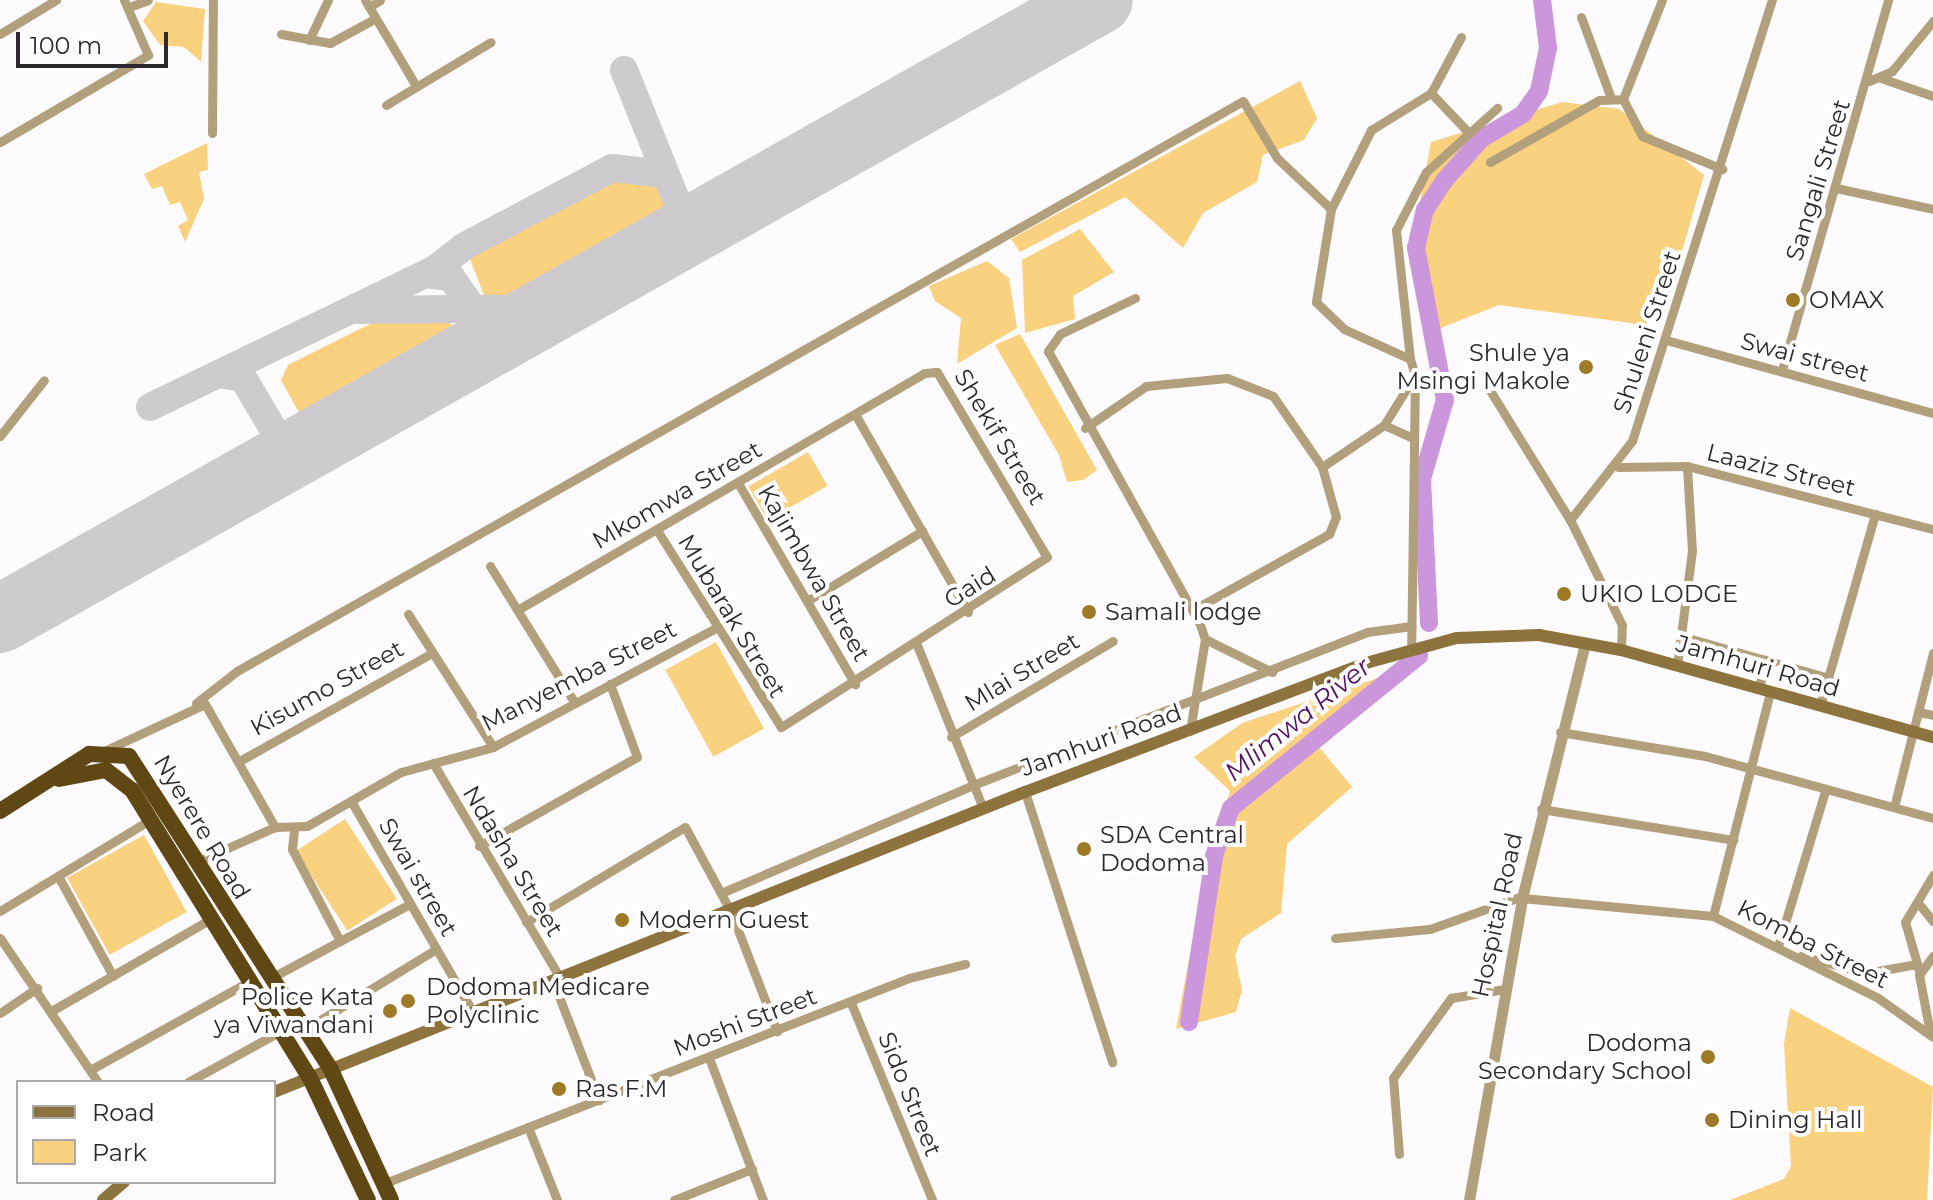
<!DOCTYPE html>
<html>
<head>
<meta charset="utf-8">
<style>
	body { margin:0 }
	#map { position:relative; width:1933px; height:1200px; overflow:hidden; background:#fdfbfd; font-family:Montserrat,sans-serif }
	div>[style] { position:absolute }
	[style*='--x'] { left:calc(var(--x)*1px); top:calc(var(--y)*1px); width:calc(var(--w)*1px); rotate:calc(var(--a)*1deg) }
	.green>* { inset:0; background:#fad17f; transform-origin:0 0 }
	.river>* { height:18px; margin:-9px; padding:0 9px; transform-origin:9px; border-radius:9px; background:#cc96dd }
	.taxiway>* { height:28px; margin:-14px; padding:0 14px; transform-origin:14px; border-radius:14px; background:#cecbce }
	.runway>* { height:68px; margin:-34px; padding:0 34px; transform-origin:34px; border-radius:34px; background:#cecbce }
	.minor>* { height:9px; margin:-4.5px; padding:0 4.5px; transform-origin:4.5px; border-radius:4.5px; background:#b2a07d }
	.tertiary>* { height:11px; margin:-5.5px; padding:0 5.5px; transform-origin:5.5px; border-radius:5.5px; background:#b2a07d }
	.secondary>* { height:12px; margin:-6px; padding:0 6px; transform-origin:6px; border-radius:6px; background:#8d733e }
	.trunk>* { height:16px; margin:-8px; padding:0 8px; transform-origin:8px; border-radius:8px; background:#604814 }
	.dots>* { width:22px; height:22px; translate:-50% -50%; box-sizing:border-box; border:4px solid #fff; border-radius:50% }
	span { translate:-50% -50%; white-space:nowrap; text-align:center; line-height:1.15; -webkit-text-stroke:8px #fff; paint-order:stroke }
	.street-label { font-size:24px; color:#2c282d }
	.poi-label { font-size:24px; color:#2c282d }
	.left { translate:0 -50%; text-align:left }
	.right { translate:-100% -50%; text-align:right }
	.water-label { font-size:26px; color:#520d64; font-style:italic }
	.legend { position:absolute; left:16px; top:1080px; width:260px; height:104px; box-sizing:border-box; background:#fff; border:2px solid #aba9ab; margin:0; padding:10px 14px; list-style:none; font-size:24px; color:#2c282d }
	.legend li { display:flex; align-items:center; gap:16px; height:40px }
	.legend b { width:40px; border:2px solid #aba9ab }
	.scale { position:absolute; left:16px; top:32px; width:152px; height:36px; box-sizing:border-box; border:4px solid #2c282d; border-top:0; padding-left:10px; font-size:24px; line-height:28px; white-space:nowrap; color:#2c282d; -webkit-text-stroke:6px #fff; paint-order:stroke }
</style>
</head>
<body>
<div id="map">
	<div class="green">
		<div style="clip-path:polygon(156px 2px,205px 9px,201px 62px,184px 47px,160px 45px,143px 21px)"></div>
		<div style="clip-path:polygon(1300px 81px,1317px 118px,1304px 140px,1263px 155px,1257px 182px,1203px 213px,1183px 248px,1125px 197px,1020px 252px,1011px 239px)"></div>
		<div style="clip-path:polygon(1562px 102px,1619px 109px,1704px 175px,1669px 296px,1645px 325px,1499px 305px,1438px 329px,1409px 263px,1431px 142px)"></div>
		<div style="clip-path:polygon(207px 143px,208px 170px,199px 172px,204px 199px,185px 242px,178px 226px,188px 220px,180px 202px,170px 205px,162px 186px,152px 189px,144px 174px)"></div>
		<div style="clip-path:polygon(621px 175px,660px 182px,667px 214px,526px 295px,492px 301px,484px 295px,468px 254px)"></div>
		<div style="clip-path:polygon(1080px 229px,1114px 272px,1073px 296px,1075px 319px,1025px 333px,1022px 260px)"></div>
		<div style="clip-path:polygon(987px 261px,1009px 278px,1017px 328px,957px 364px,961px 318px,935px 301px,929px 286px)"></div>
		<div style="clip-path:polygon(450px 322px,455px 336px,311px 416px,298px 411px,281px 380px,288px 365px,372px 323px)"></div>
		<div style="clip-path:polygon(1020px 334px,1097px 470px,1083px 480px,1067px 482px,1059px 455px,995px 345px)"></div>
		<div style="left:808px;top:452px;width:39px;height:69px;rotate:60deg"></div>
		<div style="left:716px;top:642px;width:99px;height:58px;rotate:61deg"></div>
		<div style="clip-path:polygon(1411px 667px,1321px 737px,1319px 747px,1352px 787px,1287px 844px,1281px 913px,1241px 939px,1235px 956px,1242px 990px,1236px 1012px,1176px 1029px,1202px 890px,1230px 791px,1194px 757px,1242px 723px)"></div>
		<div style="left:345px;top:819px;width:95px;height:59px;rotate:57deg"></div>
		<div style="left:144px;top:835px;width:88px;height:88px;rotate:61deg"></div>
		<div style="clip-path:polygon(1790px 1008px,1933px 1087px,1927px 1200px,1730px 1200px,1784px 1179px,1791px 1166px,1784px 1044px)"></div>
	</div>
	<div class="river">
		<div style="--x:1429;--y:623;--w:144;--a:-92.8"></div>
		<div style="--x:1422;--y:479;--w:82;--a:-73.8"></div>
		<div style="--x:1445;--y:400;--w:155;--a:-100.8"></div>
		<div style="--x:1416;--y:248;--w:39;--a:-77"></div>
		<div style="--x:1425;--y:210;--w:35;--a:-57"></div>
		<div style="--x:1444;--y:181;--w:56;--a:-48.6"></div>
		<div style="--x:1481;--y:139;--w:49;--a:-30.8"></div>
		<div style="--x:1523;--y:114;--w:28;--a:-55"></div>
		<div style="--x:1539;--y:91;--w:44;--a:-78.2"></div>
		<div style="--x:1548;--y:48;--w:48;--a:-97.1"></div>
		<div style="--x:1189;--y:1022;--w:168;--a:-81.4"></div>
		<div style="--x:1214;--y:856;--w:51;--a:-70.5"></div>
		<div style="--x:1231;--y:808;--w:242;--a:-39"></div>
	</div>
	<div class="taxiway">
		<div style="--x:624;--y:70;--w:175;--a:68.1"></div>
		<div style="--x:426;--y:274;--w:25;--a:7"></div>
		<div style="--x:451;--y:277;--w:63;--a:55.3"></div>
		<div style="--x:487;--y:329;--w:19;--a:12"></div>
		<div style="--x:358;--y:310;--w:194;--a:-0.6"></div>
		<div style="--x:218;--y:374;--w:25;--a:9"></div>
		<div style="--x:243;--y:378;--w:77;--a:59.4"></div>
		<div style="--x:282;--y:444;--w:22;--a:8"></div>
		<div style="--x:150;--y:407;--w:315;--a:-25.8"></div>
		<div style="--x:434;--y:270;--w:37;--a:-38"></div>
		<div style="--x:463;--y:247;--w:169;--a:-27.9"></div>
		<div style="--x:612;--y:168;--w:53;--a:6.5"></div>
		<div style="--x:271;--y:466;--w:30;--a:-81"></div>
	</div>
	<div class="runway">
		<div style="--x:0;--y:619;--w:1261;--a:-29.39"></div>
	</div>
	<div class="minor">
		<div style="--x:365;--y:0;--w:100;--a:59.3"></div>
		<div style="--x:129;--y:7;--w:20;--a:-20"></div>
		<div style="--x:369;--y:7;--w:13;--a:-32"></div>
		<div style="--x:1581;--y:17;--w:86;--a:69.7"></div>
		<div style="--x:0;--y:34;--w:66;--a:-31.3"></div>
		<div style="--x:281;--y:34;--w:50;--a:10.4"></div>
		<div style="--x:330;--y:43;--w:52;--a:-28.5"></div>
		<div style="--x:1461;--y:37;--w:64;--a:118.2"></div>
		<div style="--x:1431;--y:93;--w:55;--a:46.5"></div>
		<div style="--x:309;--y:40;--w:44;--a:-64.6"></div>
		<div style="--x:1878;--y:77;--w:58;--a:19.1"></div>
		<div style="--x:1869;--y:81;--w:25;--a:-23"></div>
		<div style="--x:1892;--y:71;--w:65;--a:-50.6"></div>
		<div style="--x:1623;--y:99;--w:42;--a:62.8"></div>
		<div style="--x:1642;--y:136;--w:87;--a:22.4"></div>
		<div style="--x:386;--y:105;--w:122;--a:-31"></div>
		<div style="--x:212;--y:133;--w:133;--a:-89.6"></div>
		<div style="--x:0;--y:142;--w:172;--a:-30.4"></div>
		<div style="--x:148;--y:55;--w:60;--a:-113.6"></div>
		<div style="--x:1490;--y:162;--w:125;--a:-29.6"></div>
		<div style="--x:1599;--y:100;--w:24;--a:-2"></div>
		<div style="--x:1623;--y:99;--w:106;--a:-68.5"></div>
		<div style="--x:1836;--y:188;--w:99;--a:12.2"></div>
		<div style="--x:1331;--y:209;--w:89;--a:-63.1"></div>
		<div style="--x:1371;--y:130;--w:70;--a:-31.7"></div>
		<div style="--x:1135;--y:298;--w:83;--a:154.4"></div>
		<div style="--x:1060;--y:334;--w:21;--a:125"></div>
		<div style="--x:1048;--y:351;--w:310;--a:60.9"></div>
		<div style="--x:1199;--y:622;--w:18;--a:71"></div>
		<div style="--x:1205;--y:639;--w:93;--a:99.3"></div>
		<div style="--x:1666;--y:340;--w:277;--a:15.3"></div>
		<div style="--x:1410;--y:359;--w:130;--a:-96.2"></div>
		<div style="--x:1396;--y:230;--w:65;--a:-62.7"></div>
		<div style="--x:1426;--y:172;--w:96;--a:-42"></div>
		<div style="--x:1782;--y:370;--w:385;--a:-74"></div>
		<div style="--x:1486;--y:384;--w:160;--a:58.3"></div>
		<div style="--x:855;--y:414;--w:228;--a:60.3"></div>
		<div style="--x:1384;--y:425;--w:32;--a:24"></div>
		<div style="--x:1085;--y:428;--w:74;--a:-34.5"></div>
		<div style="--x:1146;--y:386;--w:81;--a:-5.6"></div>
		<div style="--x:1227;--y:378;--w:49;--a:21.4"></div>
		<div style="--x:1273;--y:396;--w:86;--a:55.4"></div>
		<div style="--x:0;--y:436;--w:71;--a:-51.8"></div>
		<div style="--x:1618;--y:467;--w:69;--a:-0.8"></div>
		<div style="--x:1687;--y:466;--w:254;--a:14.4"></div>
		<div style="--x:738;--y:483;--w:233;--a:59.8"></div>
		<div style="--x:490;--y:566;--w:161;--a:58.2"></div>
		<div style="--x:807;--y:601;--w:135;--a:-31.3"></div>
		<div style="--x:519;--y:609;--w:469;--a:-30.2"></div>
		<div style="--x:924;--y:373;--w:13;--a:-4"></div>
		<div style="--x:937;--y:372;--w:215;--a:59.3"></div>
		<div style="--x:1047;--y:557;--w:316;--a:147.4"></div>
		<div style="--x:781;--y:727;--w:233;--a:-122.2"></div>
		<div style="--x:1193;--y:610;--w:156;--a:-29.2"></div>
		<div style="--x:1329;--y:534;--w:18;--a:-68"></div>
		<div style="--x:1336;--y:517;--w:52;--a:-105.6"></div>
		<div style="--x:1322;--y:467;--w:75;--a:-34.1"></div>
		<div style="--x:1384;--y:425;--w:59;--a:-58.2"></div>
		<div style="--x:408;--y:614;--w:158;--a:57.4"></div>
		<div style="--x:1681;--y:636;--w:153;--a:15.9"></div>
		<div style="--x:1205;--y:639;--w:75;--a:26.2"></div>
		<div style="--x:917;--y:645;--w:176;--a:68"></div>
		<div style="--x:1621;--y:650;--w:25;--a:-88"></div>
		<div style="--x:1622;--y:625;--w:117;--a:-116.3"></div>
		<div style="--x:1570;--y:520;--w:100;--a:-51.9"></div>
		<div style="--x:1632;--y:441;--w:463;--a:-72.4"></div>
		<div style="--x:1677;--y:666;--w:116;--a:-82.6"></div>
		<div style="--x:1692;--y:551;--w:85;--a:-93.4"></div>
		<div style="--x:1759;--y:689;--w:30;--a:-78"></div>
		<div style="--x:196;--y:703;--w:52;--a:-38"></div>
		<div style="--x:237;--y:671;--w:1156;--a:-29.54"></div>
		<div style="--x:1243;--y:101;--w:66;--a:59.2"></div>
		<div style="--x:1277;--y:158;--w:74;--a:43.4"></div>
		<div style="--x:1331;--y:209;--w:94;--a:99.2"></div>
		<div style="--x:1316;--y:302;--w:39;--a:44"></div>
		<div style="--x:1344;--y:329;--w:72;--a:24.4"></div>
		<div style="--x:1410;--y:359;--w:17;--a:73"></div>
		<div style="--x:1415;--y:375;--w:273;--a:90.8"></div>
		<div style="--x:1820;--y:706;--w:200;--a:-74"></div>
		<div style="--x:1918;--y:712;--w:15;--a:11"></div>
		<div style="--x:1560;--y:732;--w:147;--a:9.4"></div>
		<div style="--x:1705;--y:756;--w:236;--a:15.2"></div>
		<div style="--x:951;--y:737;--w:188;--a:-30.7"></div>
		<div style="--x:104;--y:751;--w:111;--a:-25"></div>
		<div style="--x:205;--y:704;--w:142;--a:60.4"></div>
		<div style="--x:243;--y:759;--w:217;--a:-29.3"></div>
		<div style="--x:433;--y:763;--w:250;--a:59.4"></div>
		<div style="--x:1025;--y:792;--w:284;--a:72.1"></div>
		<div style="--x:351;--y:801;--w:246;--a:60"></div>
		<div style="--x:1894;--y:807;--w:159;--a:-75.8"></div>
		<div style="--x:1541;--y:809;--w:195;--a:9.1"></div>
		<div style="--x:479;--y:846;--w:181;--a:-29.4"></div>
		<div style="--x:637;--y:757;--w:78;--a:-110.3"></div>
		<div style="--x:196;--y:862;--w:86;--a:-23.9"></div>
		<div style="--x:275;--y:827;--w:32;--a:-2"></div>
		<div style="--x:307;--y:826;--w:108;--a:-29.9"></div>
		<div style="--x:401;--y:772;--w:95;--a:-15.2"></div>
		<div style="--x:493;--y:747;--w:253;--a:-28.1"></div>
		<div style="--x:58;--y:876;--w:114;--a:61.2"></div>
		<div style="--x:721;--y:893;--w:274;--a:-23.2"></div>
		<div style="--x:973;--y:785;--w:423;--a:-21.2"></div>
		<div style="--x:1367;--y:632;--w:45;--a:-7.6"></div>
		<div style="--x:1522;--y:898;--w:192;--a:5.4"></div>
		<div style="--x:1713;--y:916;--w:184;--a:26.4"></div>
		<div style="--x:1878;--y:998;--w:67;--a:35.3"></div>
		<div style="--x:1919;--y:904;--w:22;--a:51"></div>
		<div style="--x:0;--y:911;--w:173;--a:-31.3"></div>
		<div style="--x:1713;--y:916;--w:231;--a:-75.7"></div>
		<div style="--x:526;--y:922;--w:185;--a:-30.9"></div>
		<div style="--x:685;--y:827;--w:97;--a:61.6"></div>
		<div style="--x:731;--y:912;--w:128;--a:68.9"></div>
		<div style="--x:0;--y:938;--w:174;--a:55.8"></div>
		<div style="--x:1335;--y:938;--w:95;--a:-5.4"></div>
		<div style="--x:1430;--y:929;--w:98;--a:-19.7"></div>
		<div style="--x:340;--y:941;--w:79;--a:-27.9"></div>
		<div style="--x:1778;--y:946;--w:162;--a:-73.1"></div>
		<div style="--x:1801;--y:956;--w:67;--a:14.7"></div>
		<div style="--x:1866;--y:973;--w:52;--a:-10"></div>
		<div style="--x:1920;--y:974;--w:54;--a:-106.1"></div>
		<div style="--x:1905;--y:922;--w:55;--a:-59.2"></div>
		<div style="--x:269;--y:979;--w:81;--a:-28.2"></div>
		<div style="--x:340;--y:941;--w:104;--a:-117.6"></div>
		<div style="--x:292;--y:849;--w:20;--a:-84"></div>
		<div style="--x:553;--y:981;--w:128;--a:68.9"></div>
		<div style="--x:851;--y:1003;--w:213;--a:67.6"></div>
		<div style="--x:53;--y:1010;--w:178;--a:-30"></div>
		<div style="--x:0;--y:1013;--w:45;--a:-34"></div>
		<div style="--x:304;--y:1030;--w:155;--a:-31.5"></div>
		<div style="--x:1930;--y:1033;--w:59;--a:-100.7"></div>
		<div style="--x:1919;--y:975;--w:24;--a:-54"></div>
		<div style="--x:709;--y:1058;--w:152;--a:69.2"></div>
		<div style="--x:90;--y:1070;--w:179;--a:-29.1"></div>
		<div style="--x:188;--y:1082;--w:104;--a:-28.8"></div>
		<div style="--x:528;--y:1127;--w:79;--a:68.3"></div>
		<div style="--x:1399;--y:1154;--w:76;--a:-94.5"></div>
		<div style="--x:1393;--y:1078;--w:99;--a:-54.1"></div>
		<div style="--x:1451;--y:998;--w:54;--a:-9.6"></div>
		<div style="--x:385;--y:1183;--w:563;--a:-21.37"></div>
		<div style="--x:909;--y:978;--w:58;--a:-14"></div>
		<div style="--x:674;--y:1200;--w:84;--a:-21.7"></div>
	</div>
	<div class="tertiary">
		<div style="--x:1469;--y:1200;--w:307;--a:-80"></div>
		<div style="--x:1522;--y:898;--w:263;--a:-76.1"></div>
	</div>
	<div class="secondary">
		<div style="--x:274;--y:1092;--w:809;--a:-21.78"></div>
		<div style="--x:1025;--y:792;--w:365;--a:-20.7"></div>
		<div style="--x:1366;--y:663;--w:94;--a:-15.4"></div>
		<div style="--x:1457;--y:638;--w:82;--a:-2.1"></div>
		<div style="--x:1539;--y:635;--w:83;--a:10.4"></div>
		<div style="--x:1621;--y:650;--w:324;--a:15.6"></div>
		<div style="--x:103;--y:1200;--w:28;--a:-41"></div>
	</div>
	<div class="trunk">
		<div style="--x:59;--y:779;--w:48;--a:-10.8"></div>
		<div style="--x:106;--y:770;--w:33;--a:38"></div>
		<div style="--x:132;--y:790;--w:339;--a:58.3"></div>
		<div style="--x:310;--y:1078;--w:135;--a:64.6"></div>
		<div style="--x:0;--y:811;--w:106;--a:-32.6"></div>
		<div style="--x:89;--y:754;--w:40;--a:2.9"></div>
		<div style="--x:129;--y:756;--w:373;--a:57.2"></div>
		<div style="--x:331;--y:1070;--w:143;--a:65.2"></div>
	</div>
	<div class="dots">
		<div style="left:1793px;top:300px;background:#9f7a26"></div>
		<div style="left:1586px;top:367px;background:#9f7a26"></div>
		<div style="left:1564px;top:594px;background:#9f7a26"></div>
		<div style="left:1089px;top:612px;background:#9f7a26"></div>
		<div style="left:1084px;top:849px;background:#9f7a26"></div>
		<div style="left:622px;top:920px;background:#9f7a26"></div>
		<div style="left:408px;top:1001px;background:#9f7a26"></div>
		<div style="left:390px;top:1011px;background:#9f7a26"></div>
		<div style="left:1708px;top:1057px;background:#9f7a26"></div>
		<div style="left:559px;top:1089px;background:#9f7a26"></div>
		<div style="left:1712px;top:1120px;background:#9f7a26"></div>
	</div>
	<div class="street-label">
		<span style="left:1818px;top:180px;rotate:-73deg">Sangali Street</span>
		<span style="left:1647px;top:332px;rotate:-72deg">Shuleni Street</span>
		<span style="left:1805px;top:357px;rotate:15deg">Swai street</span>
		<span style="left:1000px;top:437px;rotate:59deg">Shekif Street</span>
		<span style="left:1781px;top:470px;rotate:14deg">Laaziz Street</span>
		<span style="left:677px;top:495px;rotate:-30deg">Mkomwa Street</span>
		<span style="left:814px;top:573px;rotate:60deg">Kajimbwa Street</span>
		<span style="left:970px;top:587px;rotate:-32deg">Gaid</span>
		<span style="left:732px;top:616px;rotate:59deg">Mubarak Street</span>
		<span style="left:1758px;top:666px;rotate:16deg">Jamhuri Road</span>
		<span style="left:1022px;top:672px;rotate:-31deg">Mlai Street</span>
		<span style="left:579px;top:676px;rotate:-27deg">Manyemba Street</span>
		<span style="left:327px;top:688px;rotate:-29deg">Kisumo Street</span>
		<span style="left:1101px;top:740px;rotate:-20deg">Jamhuri Road</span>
		<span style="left:202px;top:827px;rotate:59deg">Nyerere Road</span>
		<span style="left:513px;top:861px;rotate:59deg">Ndasha Street</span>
		<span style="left:418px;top:877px;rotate:60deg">Swai street</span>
		<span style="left:1497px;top:915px;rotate:-78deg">Hospital Road</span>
		<span style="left:1813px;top:944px;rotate:27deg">Komba Street</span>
		<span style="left:745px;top:1022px;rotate:-21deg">Moshi Street</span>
		<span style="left:910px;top:1094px;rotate:68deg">Sido Street</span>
	</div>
	<div class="poi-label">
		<span class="left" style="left:1809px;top:300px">OMAX</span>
		<span class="right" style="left:1570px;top:367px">Shule ya<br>Msingi Makole</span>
		<span class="left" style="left:1580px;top:594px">UKIO LODGE</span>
		<span class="left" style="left:1105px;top:612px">Samali lodge</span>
		<span class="left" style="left:1100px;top:849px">SDA Central<br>Dodoma</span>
		<span class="left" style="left:638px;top:920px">Modern Guest</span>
		<span class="left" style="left:426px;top:1001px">Dodoma Medicare<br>Polyclinic</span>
		<span class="right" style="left:374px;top:1011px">Police Kata<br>ya Viwandani</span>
		<span class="right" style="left:1692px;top:1057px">Dodoma<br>Secondary School</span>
		<span class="left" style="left:575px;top:1089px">Ras F.M</span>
		<span class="left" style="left:1728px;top:1120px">Dining Hall</span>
	</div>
	<div class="water-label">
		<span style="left:1298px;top:720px;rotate:-39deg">Mlimwa River</span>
	</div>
	<ul class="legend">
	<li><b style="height:10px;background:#8d733e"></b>Road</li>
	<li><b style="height:22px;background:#fad17f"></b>Park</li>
	</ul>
	<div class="scale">100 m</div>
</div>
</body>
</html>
